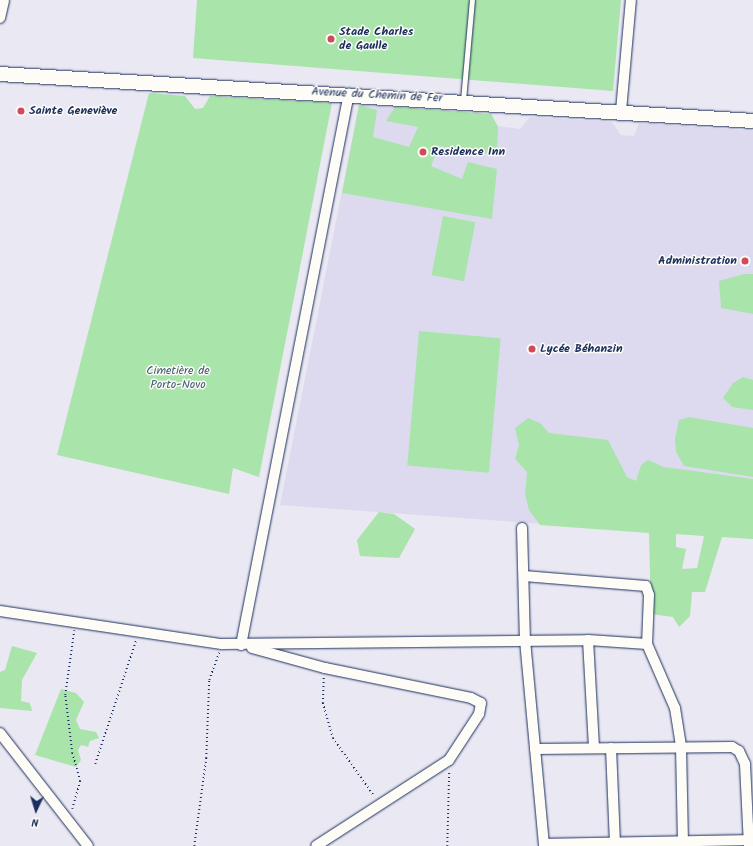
<!DOCTYPE html>
<html>
<head>
<meta charset="utf-8">
<style>
	body { margin:0 }
	#map { position:relative; width:753px; height:846px; overflow:hidden; background:#eae8f3; font-family:Kalam,sans-serif }
	div>[style] { position:absolute }
	[style*='--x'] { left:calc(var(--x)*1px); top:calc(var(--y)*1px); width:calc(var(--w)*1px); rotate:calc(var(--a)*1deg) }
	.built>* { inset:0; background:#dddaf0 }
	.green>* { inset:0; background:#a9e4aa; transform-origin:0 0 }
	.path>* { height:1.5px; margin-top:-0.75px; transform-origin:0; background:repeating-linear-gradient(90deg,#1b2f5e 0 1px,transparent 0 4px) }
	.roads { filter:drop-shadow(0 0 1px #1b2f5e) drop-shadow(0 0 1px #1b2f5e) }
	.lane>* { height:5px; margin:-2.5px; padding:0 2.5px; transform-origin:2.5px; border-radius:2.5px; background:#fdfcf7 }
	.street>* { height:10px; margin:-5px; padding:0 5px; transform-origin:5px; border-radius:5px; background:#fdfcf7 }
	.secondary>* { height:14px; margin:-7px; padding:0 7px; transform-origin:7px; border-radius:7px; background:#fdfcf7 }
	.dots>* { width:11px; height:11px; translate:-50% -50%; box-sizing:border-box; border:2px solid #fdfcf7; border-radius:50% }
	span { translate:-50% -50%; white-space:nowrap; text-align:center; line-height:1.15; -webkit-text-stroke:3px #fdfcf7; paint-order:stroke }
	.poi-label { font-size:12px; color:#1b2f5e; font-weight:700 }
	.left { translate:0 -50%; text-align:left }
	.right { translate:-100% -50%; text-align:right }
	.street-label { font-size:12px; color:#1b2f5e }
	.park-label { font-size:12px; color:#3e5c71 }
	.north { position:absolute; left:16px; top:790px; width:40px; height:40px; -webkit-text-stroke:3px #fdfcf7; paint-order:stroke; rotate:184deg; font-size:11px; font-weight:700; line-height:16px; text-align:center; color:#1b2f5e }
	.north::after { content:''; display:block; margin:auto; width:14px; height:18px; background:#1b2f5e; clip-path:polygon(50% 0,100% 100%,50% 72%,0 100%) }
</style>
</head>
<body>
<div id="map">
	<div class="built">
		<div style="clip-path:polygon(359px 105px,491px 114px,498px 126px,520px 129px,530px 117px,612px 122px,621px 135px,634px 136px,639px 123px,753px 131px,753px 539px,280px 505px)"></div>
	</div>
	<div class="green">
		<div style="clip-path:polygon(197px 0,621px 0,613px 91px,193px 58px)"></div>
		<div style="clip-path:polygon(149px 93px,185px 96px,195px 109px,203px 108px,210px 96px,332px 103px,259px 477px,233px 468px,229px 494px,57px 455px)"></div>
		<div style="clip-path:polygon(359px 105px,377px 110px,373px 137px,409px 147px,418px 127px,386px 121px,395px 107px,491px 114px,498px 127px,497px 155px,439px 146px,431px 166px,462px 179px,468px 162px,497px 169px,492px 219px,342px 193px)"></div>
		<div style="left:443px;top:216px;width:33px;height:60px;rotate:11deg"></div>
		<div style="clip-path:polygon(744px 274px,753px 274px,753px 314px,721px 308px,719px 281px)"></div>
		<div style="left:419px;top:331px;width:82px;height:135px;rotate:5deg"></div>
		<div style="clip-path:polygon(743px 377px,753px 380px,753px 410px,732px 407px,723px 398px,733px 383px)"></div>
		<div style="clip-path:polygon(689px 417px,753px 428px,753px 477px,684px 466px,676px 452px,675px 439px,679px 420px)"></div>
		<div style="clip-path:polygon(evenodd,528px 418px,540px 423px,549px 433px,608px 440px,627px 477px,636px 481px,641px 465px,648px 460px,664px 467px,753px 479px,753px 539px,722px 537px,705px 592px,692px 592px,690px 616px,679px 627px,673px 617px,651px 614px,649px 533px,540px 525px,529px 510px,525px 494px,527px 472px,515px 459px,519px 445px,515px 428px,528px 418px,676px 534px,704px 536px,697px 568px,682px 569px,686px 549px,676px 547px,676px 534px)"></div>
		<div style="clip-path:polygon(379px 512px,394px 514px,415px 529px,399px 558px,360px 556px,357px 540px)"></div>
		<div style="clip-path:polygon(12px 646px,37px 653px,22px 680px,21px 701px,30px 703px,32px 711px,0 708px,0 672px,5px 670px)"></div>
		<div style="clip-path:polygon(61px 689px,76px 693px,84px 702px,76px 720px,80px 729px,96px 732px,99px 738px,90px 741px,88px 747px,81px 745px,78px 750px,81px 760px,76px 767px,35px 755px)"></div>
	</div>
	<div class="path">
		<div style="--x:324;--y:678;--w:25;--a:92"></div>
		<div style="--x:323;--y:703;--w:36;--a:74"></div>
		<div style="--x:333;--y:738;--w:72;--a:54.6"></div>
		<div style="--x:95;--y:764;--w:131;--a:-71.7"></div>
		<div style="--x:72;--y:809;--w:29;--a:-74"></div>
		<div style="--x:80;--y:781;--w:29;--a:-106"></div>
		<div style="--x:72;--y:753;--w:58;--a:-96.9"></div>
		<div style="--x:65;--y:695;--w:65;--a:-82"></div>
		<div style="--x:194;--y:846;--w:89;--a:-82.2"></div>
		<div style="--x:206;--y:758;--w:78;--a:-87.8"></div>
		<div style="--x:209;--y:680;--w:29;--a:-70"></div>
		<div style="--x:447;--y:846;--w:74;--a:-88.5"></div>
	</div>
	<div class="roads">
		<div class="lane">
			<div style="--x:463;--y:100;--w:100;--a:-84.9"></div>
		</div>
		<div class="street">
			<div style="--x:0;--y:18;--w:18;--a:-77"></div>
			<div style="--x:621;--y:111;--w:111;--a:-84.9"></div>
			<div style="--x:522;--y:528;--w:112;--a:88.5"></div>
			<div style="--x:525;--y:640;--w:207;--a:84.7"></div>
			<div style="--x:524;--y:576;--w:122;--a:4.7"></div>
			<div style="--x:646;--y:586;--w:9;--a:72"></div>
			<div style="--x:649;--y:595;--w:49;--a:92.3"></div>
			<div style="--x:647;--y:644;--w:70;--a:66.4"></div>
			<div style="--x:675;--y:708;--w:39;--a:81"></div>
			<div style="--x:681;--y:747;--w:94;--a:88.8"></div>
			<div style="--x:0;--y:611;--w:224;--a:8.5"></div>
			<div style="--x:222;--y:644;--w:366;--a:-0.6"></div>
			<div style="--x:588;--y:640;--w:59;--a:3.9"></div>
			<div style="--x:588;--y:640;--w:108;--a:86.8"></div>
			<div style="--x:241;--y:645;--w:562;--a:-78.93"></div>
			<div style="--x:252;--y:648;--w:76;--a:15.3"></div>
			<div style="--x:325;--y:668;--w:149;--a:11.6"></div>
			<div style="--x:471;--y:698;--w:11;--a:27"></div>
			<div style="--x:481;--y:703;--w:11;--a:100"></div>
			<div style="--x:479;--y:714;--w:55;--a:123.1"></div>
			<div style="--x:449;--y:760;--w:158;--a:147.1"></div>
			<div style="--x:0;--y:733;--w:143;--a:52.1"></div>
			<div style="--x:611;--y:748;--w:95;--a:87.6"></div>
			<div style="--x:535;--y:749;--w:197;--a:-0.6"></div>
			<div style="--x:732;--y:747;--w:8;--a:30"></div>
			<div style="--x:739;--y:751;--w:14;--a:65"></div>
			<div style="--x:745;--y:764;--w:82;--a:87.2"></div>
			<div style="--x:544;--y:844;--w:204;--a:-1.1"></div>
		</div>
		<div class="secondary">
			<div style="--x:0;--y:74;--w:754;--a:3.57"></div>
		</div>
	</div>
	<div class="dots">
		<div style="left:331px;top:39px;background:#d1495b"></div>
		<div style="left:21px;top:111px;background:#d1495b"></div>
		<div style="left:423px;top:152px;background:#d1495b"></div>
		<div style="left:745px;top:261px;background:#d1495b"></div>
		<div style="left:532px;top:349px;background:#d1495b"></div>
	</div>
	<div class="poi-label">
		<span class="left" style="left:339px;top:39px">Stade Charles<br>de Gaulle</span>
		<span class="left" style="left:29px;top:111px">Sainte Geneviève</span>
		<span class="left" style="left:431px;top:152px">Residence Inn</span>
		<span class="right" style="left:737px;top:261px">Administration</span>
		<span class="left" style="left:540px;top:349px">Lycée Béhanzin</span>
	</div>
	<div class="street-label">
		<span style="left:377px;top:95px;rotate:3deg">Avenue du Chemin de Fer</span>
	</div>
	<div class="park-label">
		<span style="left:178px;top:378px">Cimetière de<br>Porto-Novo</span>
	</div>
	<div class="north">N</div>
</div>
</body>
</html>
